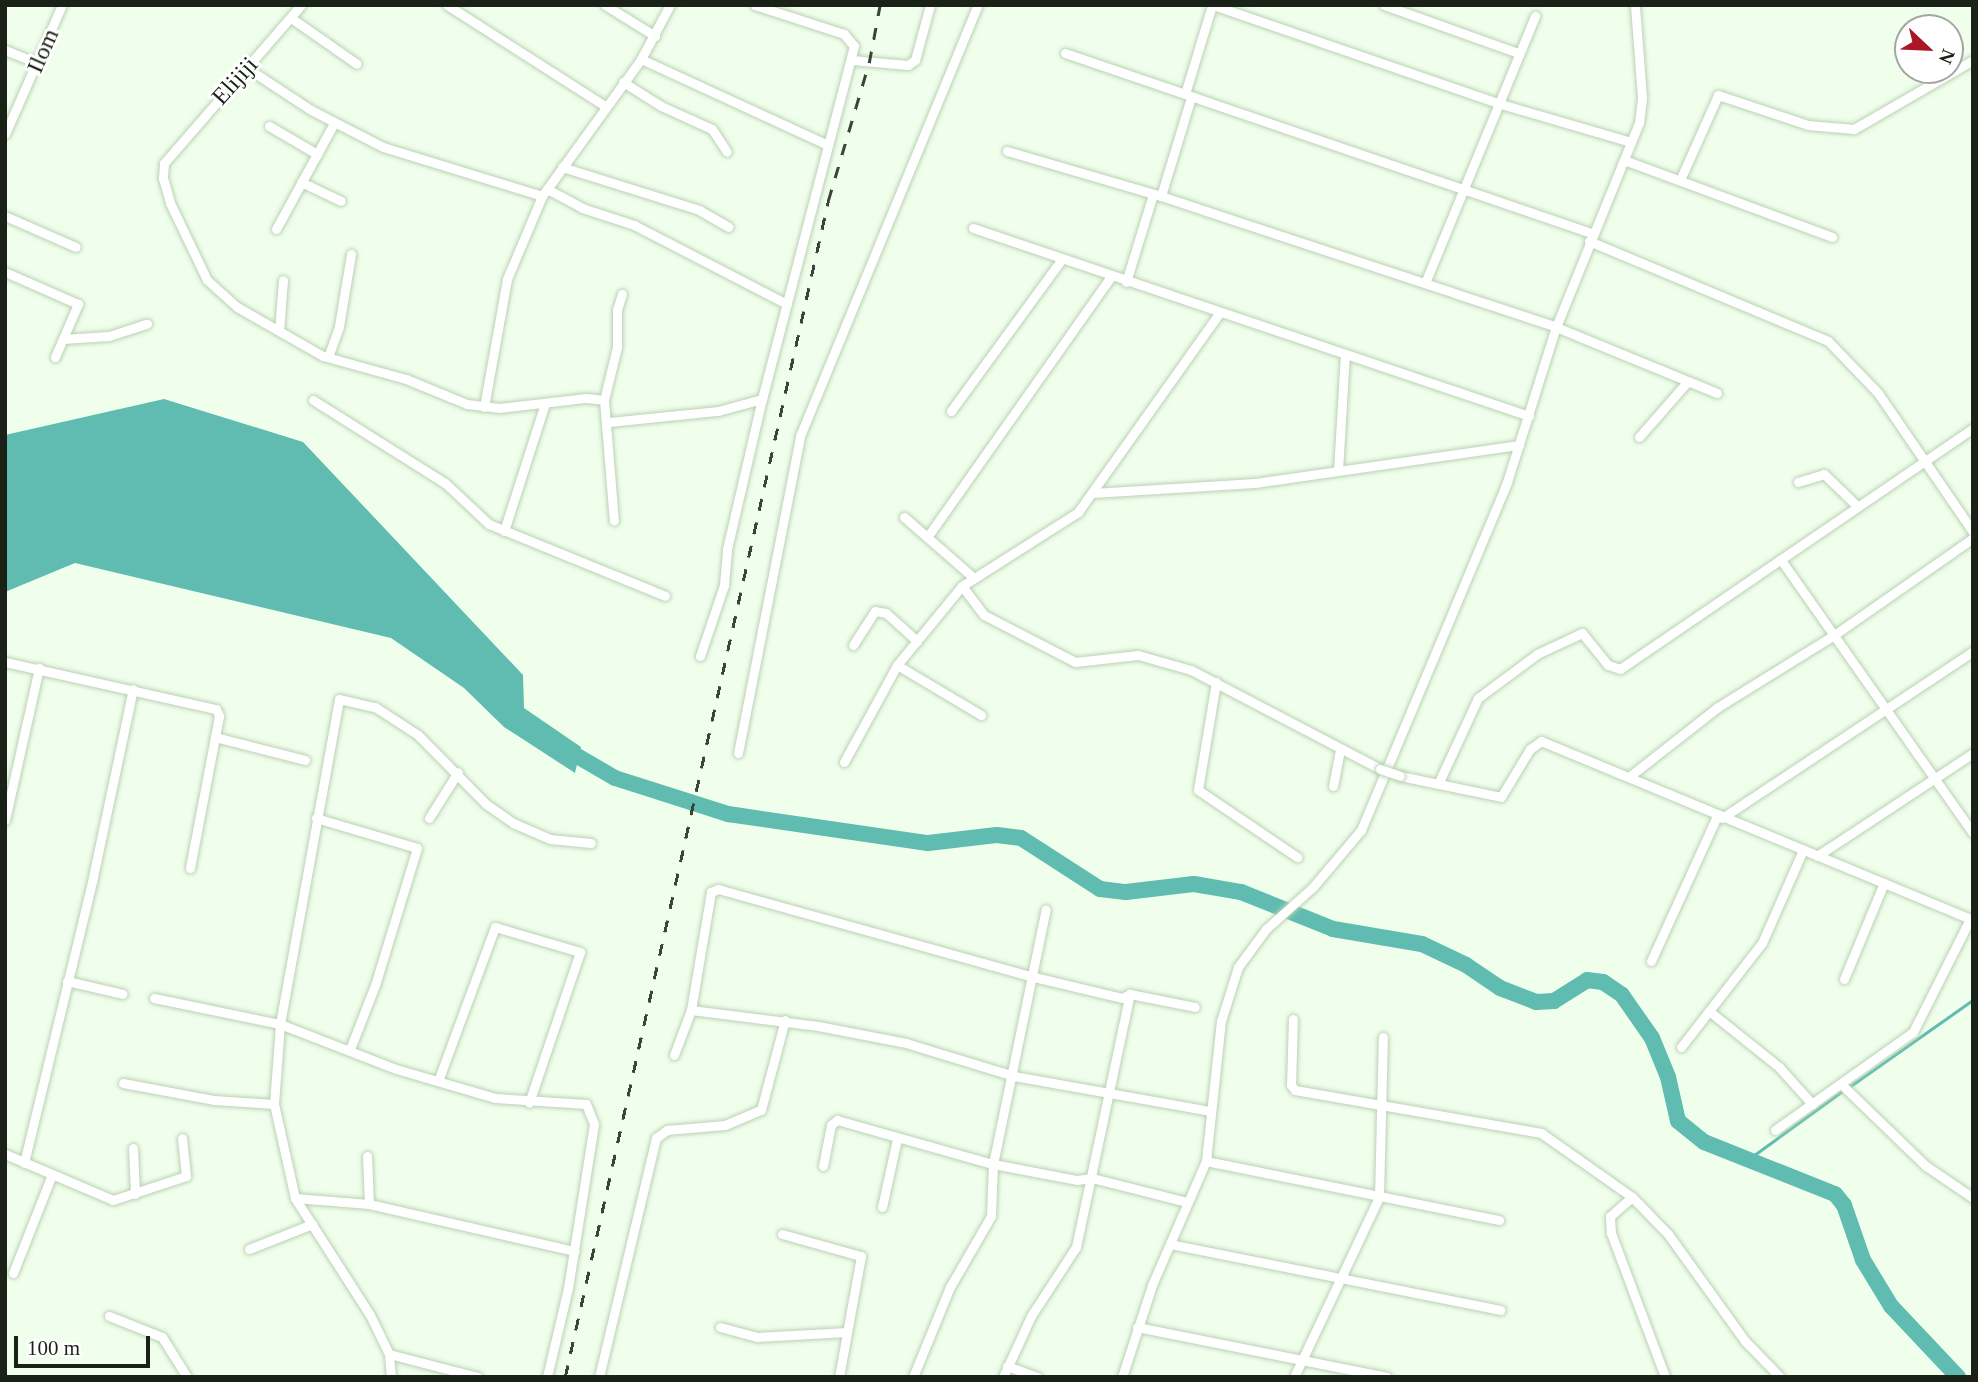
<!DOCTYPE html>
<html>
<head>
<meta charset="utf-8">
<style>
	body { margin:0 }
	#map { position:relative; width:1978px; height:1382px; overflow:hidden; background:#f0ffec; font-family:Georgia,serif }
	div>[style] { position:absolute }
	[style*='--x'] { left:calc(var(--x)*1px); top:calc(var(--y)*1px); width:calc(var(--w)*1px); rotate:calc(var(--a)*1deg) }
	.water>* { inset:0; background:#60bcb1 }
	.stream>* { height:2.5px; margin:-1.25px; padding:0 1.25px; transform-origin:1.25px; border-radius:1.25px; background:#60bcb1 }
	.river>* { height:16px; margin:-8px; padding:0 8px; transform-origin:8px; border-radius:8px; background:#60bcb1 }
	.roads { filter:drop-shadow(0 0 2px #bad2b4) drop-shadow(0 0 2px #bad2b4) }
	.minor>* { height:9px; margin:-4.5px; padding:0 4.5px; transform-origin:4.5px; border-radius:4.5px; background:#fff }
	.rail>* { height:2.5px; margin-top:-1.25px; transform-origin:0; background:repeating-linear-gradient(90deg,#3b4438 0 12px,transparent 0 24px) }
	.bridges { filter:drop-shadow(0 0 2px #bad2b4) drop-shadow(0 0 2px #bad2b4) }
	.minor-bridge>* { height:9px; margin:-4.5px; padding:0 4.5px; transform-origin:4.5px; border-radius:4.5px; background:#fff }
	span { translate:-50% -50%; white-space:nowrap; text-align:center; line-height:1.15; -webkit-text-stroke:6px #fff; paint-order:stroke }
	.street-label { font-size:24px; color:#1a2217 }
	.frame { position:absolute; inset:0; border:7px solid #1a2217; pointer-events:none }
	.north { position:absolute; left:1894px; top:14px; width:70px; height:70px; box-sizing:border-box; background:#fff; border:2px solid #a3a7a2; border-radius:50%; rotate:113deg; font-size:19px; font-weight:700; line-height:28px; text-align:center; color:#1a2217 }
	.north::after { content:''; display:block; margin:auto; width:24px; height:32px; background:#aa1624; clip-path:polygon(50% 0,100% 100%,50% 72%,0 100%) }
	.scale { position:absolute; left:14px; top:1336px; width:136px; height:32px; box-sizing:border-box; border:4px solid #1a2217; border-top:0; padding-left:9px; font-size:21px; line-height:24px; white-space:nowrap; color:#1a2217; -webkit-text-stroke:5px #fff; paint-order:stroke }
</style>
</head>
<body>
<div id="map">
	<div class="water">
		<div style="clip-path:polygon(164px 399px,303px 442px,523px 675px,524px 708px,581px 747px,575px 773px,504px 727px,464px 688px,391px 638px,75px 563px,5px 592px,5px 435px)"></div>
	</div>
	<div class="stream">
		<div style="--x:1849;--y:1087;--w:151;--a:-35.1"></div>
		<div style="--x:1750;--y:1158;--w:116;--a:-35.9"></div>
	</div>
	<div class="river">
		<div style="--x:565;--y:749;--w:58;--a:30.1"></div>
		<div style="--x:615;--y:778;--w:119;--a:17.7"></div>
		<div style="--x:728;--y:814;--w:202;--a:8.3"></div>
		<div style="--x:928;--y:843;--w:69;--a:-6.6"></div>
		<div style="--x:997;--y:835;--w:24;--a:7"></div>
		<div style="--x:1021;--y:838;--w:94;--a:32.8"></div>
		<div style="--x:1100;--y:889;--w:26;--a:7"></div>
		<div style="--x:1126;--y:892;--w:68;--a:-6.7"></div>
		<div style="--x:1194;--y:884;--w:48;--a:9.7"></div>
		<div style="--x:1241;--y:892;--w:99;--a:21.9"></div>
		<div style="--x:1333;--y:929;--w:90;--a:9.6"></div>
		<div style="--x:1422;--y:944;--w:49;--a:25.5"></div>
		<div style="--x:1466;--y:965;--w:41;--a:34.1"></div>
		<div style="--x:1500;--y:988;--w:39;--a:21"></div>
		<div style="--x:1536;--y:1002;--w:18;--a:-3"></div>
		<div style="--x:1554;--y:1001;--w:39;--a:-32"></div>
		<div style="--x:1587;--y:980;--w:16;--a:7"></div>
		<div style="--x:1603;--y:982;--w:23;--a:34"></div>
		<div style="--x:1622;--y:995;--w:52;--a:55.1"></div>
		<div style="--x:1652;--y:1038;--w:42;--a:67.7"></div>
		<div style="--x:1668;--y:1077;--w:45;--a:77.2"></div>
		<div style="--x:1678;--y:1121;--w:33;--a:39"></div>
		<div style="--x:1704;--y:1142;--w:141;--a:21.7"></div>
		<div style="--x:1835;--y:1194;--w:14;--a:51"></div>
		<div style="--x:1844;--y:1205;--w:58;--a:70.9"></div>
		<div style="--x:1863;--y:1260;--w:54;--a:58.7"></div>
		<div style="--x:1891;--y:1306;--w:98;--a:46.7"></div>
	</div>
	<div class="roads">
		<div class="minor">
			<div style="--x:301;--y:5;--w:209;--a:130.9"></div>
			<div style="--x:164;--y:163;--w:15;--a:94"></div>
			<div style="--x:163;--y:178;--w:26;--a:74"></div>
			<div style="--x:170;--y:203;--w:85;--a:64.3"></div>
			<div style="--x:207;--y:280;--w:40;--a:42"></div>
			<div style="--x:237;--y:307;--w:99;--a:29.7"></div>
			<div style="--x:323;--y:356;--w:86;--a:15.5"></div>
			<div style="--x:406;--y:379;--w:66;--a:22.3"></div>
			<div style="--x:467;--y:404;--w:32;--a:7"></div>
			<div style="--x:499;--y:408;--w:88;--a:-6.6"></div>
			<div style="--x:586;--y:398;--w:18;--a:6"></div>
			<div style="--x:604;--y:400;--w:121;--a:85.3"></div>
			<div style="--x:447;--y:5;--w:188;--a:32.6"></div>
			<div style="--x:605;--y:5;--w:59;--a:31.8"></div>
			<div style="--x:1213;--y:5;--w:305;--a:19"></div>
			<div style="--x:1501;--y:104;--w:135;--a:16.3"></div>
			<div style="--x:1384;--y:5;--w:142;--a:19.7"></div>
			<div style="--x:291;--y:18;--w:80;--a:34.9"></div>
			<div style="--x:5;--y:50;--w:35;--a:22"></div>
			<div style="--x:1065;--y:53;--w:556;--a:18.89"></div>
			<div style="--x:641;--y:59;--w:206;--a:24.7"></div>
			<div style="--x:852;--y:60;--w:56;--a:5.1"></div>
			<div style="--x:908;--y:65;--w:9;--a:-36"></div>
			<div style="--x:915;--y:60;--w:57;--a:-74.7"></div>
			<div style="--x:247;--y:68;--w:77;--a:33.3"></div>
			<div style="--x:311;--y:110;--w:81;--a:27.2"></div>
			<div style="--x:383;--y:147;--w:166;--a:17.1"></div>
			<div style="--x:623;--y:82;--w:45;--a:32.3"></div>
			<div style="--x:661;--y:106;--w:56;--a:24.3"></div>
			<div style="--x:712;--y:129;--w:27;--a:57"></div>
			<div style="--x:1185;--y:94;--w:93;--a:-73.1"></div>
			<div style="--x:269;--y:126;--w:56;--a:30.3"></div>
			<div style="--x:5;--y:134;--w:141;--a:-66.2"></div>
			<div style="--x:1007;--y:151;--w:160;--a:16.3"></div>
			<div style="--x:1161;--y:196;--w:416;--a:18.3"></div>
			<div style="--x:1556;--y:327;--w:174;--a:22.3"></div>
			<div style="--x:1624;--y:160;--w:222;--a:20.3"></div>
			<div style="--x:562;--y:167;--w:144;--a:17.4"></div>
			<div style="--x:699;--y:210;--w:34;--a:30"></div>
			<div style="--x:1680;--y:180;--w:93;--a:-65.9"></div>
			<div style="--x:1718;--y:95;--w:95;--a:18.4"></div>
			<div style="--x:1808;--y:125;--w:46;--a:5"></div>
			<div style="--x:1854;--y:129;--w:138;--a:-30.1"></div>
			<div style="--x:301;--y:182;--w:44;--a:25.4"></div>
			<div style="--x:547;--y:189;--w:40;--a:28"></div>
			<div style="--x:582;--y:208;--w:55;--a:18.1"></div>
			<div style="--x:634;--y:225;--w:172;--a:27.3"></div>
			<div style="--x:1161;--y:196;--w:103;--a:-73.1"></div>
			<div style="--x:5;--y:216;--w:77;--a:23.6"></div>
			<div style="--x:973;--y:228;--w:587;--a:18.68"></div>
			<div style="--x:276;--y:229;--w:121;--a:-61.3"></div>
			<div style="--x:1589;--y:241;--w:259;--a:22.7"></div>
			<div style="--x:1828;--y:341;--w:72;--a:46.1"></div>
			<div style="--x:1878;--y:393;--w:168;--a:55.6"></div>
			<div style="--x:5;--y:272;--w:80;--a:23.7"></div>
			<div style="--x:78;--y:304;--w:58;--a:113.5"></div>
			<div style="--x:1126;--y:282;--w:92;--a:-72.9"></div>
			<div style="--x:1425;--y:283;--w:289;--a:-67.6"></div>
			<div style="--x:279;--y:331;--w:51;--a:-85.5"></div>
			<div style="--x:63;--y:339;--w:46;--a:-3.7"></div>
			<div style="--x:109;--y:336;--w:40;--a:-18"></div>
			<div style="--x:328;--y:357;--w:33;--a:-70"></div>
			<div style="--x:339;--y:326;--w:73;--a:-80.5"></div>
			<div style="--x:313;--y:400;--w:156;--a:32.2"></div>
			<div style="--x:445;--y:483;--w:60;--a:43"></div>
			<div style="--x:489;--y:524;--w:190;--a:22.2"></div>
			<div style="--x:604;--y:400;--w:55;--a:-76.2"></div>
			<div style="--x:617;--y:347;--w:37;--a:-90"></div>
			<div style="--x:617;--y:310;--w:17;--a:-73"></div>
			<div style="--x:484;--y:407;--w:130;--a:-79.8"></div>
			<div style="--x:507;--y:279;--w:90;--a:-67.1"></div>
			<div style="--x:542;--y:196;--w:169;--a:-54.1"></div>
			<div style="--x:641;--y:59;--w:61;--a:-61.8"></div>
			<div style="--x:951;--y:411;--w:188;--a:-53.9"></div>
			<div style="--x:609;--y:422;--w:110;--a:-5.8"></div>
			<div style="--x:718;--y:411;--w:46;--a:-15.3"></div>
			<div style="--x:1639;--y:437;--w:74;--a:-48.8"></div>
			<div style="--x:1338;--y:471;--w:117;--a:-86.6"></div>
			<div style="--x:1798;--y:482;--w:27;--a:-17"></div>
			<div style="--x:1824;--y:474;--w:45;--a:44.1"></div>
			<div style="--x:1093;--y:493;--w:162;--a:-3.5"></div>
			<div style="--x:1255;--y:483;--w:267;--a:-8.2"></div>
			<div style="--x:904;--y:517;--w:93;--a:41.1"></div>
			<div style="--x:504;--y:531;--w:134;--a:-72.2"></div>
			<div style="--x:928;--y:536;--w:317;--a:-54.8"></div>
			<div style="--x:1781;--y:560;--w:334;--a:54.9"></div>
			<div style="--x:962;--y:586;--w:36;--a:53"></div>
			<div style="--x:984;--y:615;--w:102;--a:27.3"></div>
			<div style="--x:1075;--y:662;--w:63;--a:-6.3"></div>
			<div style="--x:1138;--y:655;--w:55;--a:15.8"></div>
			<div style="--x:1191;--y:670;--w:213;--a:27.6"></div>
			<div style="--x:853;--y:645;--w:40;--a:-57.1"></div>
			<div style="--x:875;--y:611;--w:11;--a:10"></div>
			<div style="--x:886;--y:613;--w:42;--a:42.1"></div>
			<div style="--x:700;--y:656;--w:75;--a:-71.3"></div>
			<div style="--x:724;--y:585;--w:36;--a:-85"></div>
			<div style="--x:727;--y:549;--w:154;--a:-76.9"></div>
			<div style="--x:762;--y:399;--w:365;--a:-75.4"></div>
			<div style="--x:854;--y:46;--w:16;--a:-130"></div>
			<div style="--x:844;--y:34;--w:94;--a:-162"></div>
			<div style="--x:5;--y:662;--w:216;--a:12.6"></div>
			<div style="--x:216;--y:709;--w:8;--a:67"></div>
			<div style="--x:219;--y:716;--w:155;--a:100.8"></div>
			<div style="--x:897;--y:665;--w:98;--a:30.8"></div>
			<div style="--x:1216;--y:682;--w:109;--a:99.5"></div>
			<div style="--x:1198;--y:790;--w:120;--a:34.1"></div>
			<div style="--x:215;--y:737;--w:93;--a:14.3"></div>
			<div style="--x:738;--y:753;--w:323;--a:-78.9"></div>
			<div style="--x:800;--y:436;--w:466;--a:-67.6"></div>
			<div style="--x:844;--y:762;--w:111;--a:-61.3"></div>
			<div style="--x:897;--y:665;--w:102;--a:-50.6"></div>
			<div style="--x:962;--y:586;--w:138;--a:-32.5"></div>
			<div style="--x:1078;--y:512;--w:245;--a:-54.6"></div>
			<div style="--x:1400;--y:776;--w:103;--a:11.7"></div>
			<div style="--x:1501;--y:797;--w:56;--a:-58.9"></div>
			<div style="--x:1530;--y:749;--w:14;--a:-36"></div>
			<div style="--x:1541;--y:741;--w:468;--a:22.5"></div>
			<div style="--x:1630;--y:776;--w:112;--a:-38.1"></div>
			<div style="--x:1718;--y:707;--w:137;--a:-31.8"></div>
			<div style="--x:1834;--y:635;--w:169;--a:-34.9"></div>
			<div style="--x:1438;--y:784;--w:95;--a:-65.1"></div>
			<div style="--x:1478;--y:698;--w:74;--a:-36.7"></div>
			<div style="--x:1537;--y:654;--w:50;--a:-25"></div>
			<div style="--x:1582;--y:633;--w:41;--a:50.9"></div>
			<div style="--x:1608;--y:665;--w:13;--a:18"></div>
			<div style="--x:1620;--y:669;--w:427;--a:-34.3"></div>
			<div style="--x:1333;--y:786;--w:36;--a:-79"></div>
			<div style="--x:316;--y:818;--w:105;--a:16.5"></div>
			<div style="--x:417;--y:848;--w:143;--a:107"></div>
			<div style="--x:375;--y:985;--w:69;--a:111.3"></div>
			<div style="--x:429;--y:818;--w:54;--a:-57.8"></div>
			<div style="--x:1722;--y:818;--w:301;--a:-33.6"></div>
			<div style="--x:5;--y:820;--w:156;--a:-77.4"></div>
			<div style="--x:1817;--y:856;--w:187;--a:-33.4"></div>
			<div style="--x:1651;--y:961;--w:159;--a:-65.5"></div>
			<div style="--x:1844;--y:979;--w:104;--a:-67.4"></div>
			<div style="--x:67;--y:981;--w:57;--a:13.1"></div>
			<div style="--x:154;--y:998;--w:129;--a:11.7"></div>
			<div style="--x:280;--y:1024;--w:124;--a:21.2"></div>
			<div style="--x:396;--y:1069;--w:103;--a:16.3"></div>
			<div style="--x:495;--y:1098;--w:91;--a:3.8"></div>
			<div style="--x:586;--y:1104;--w:22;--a:68"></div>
			<div style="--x:594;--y:1124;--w:166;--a:99"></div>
			<div style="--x:568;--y:1288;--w:91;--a:103.3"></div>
			<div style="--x:691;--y:1010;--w:128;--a:7.2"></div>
			<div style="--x:818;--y:1026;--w:90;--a:10.9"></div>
			<div style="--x:906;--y:1043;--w:113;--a:17"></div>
			<div style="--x:1014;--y:1076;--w:200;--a:10.1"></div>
			<div style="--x:1709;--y:1011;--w:90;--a:38.7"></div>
			<div style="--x:1779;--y:1067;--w:50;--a:48.3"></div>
			<div style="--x:1293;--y:1019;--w:66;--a:91.7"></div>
			<div style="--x:1291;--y:1085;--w:6;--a:51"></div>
			<div style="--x:1295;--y:1090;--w:250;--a:9.9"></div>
			<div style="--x:1541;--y:1133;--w:111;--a:35.1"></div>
			<div style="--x:1632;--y:1197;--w:52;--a:45.8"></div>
			<div style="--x:1668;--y:1234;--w:132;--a:54.3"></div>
			<div style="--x:1745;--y:1341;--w:50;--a:45.8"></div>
			<div style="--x:1681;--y:1047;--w:132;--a:-52.1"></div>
			<div style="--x:1762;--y:943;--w:102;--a:-66.2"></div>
			<div style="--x:674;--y:1055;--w:48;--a:-69.3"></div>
			<div style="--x:691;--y:1010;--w:120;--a:-80.4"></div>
			<div style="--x:711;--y:892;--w:8;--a:-23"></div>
			<div style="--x:718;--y:889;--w:328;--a:15.6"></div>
			<div style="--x:1034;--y:977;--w:90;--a:13.4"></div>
			<div style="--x:1122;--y:998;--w:9;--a:-27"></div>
			<div style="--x:1130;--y:994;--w:66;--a:11.3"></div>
			<div style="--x:438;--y:1081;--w:164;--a:-69.7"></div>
			<div style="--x:495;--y:927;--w:89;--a:16.4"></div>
			<div style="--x:580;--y:952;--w:159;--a:108.7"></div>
			<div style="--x:123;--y:1083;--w:93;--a:10.6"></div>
			<div style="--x:214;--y:1100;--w:60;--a:3.8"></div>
			<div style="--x:1841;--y:1084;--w:118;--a:44"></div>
			<div style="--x:1926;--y:1166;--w:57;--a:34.2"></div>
			<div style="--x:1775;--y:1130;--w:169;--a:-35.4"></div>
			<div style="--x:1913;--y:1032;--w:127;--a:-63.2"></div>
			<div style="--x:133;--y:1148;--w:46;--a:87.5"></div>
			<div style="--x:5;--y:1154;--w:117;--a:23.1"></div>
			<div style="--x:113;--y:1200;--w:77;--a:-18.2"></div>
			<div style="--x:186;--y:1176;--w:38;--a:-96"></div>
			<div style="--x:367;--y:1156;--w:48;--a:87.6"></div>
			<div style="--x:1206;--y:1161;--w:299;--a:11.4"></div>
			<div style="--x:24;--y:1163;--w:294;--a:-76.4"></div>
			<div style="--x:93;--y:877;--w:192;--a:-78"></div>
			<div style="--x:823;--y:1166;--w:42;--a:-79"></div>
			<div style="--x:831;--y:1125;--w:8;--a:-40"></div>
			<div style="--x:837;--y:1120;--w:162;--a:15.8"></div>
			<div style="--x:993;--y:1164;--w:86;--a:10.8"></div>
			<div style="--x:1077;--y:1180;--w:15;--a:-8"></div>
			<div style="--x:1092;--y:1178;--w:98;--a:14.2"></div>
			<div style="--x:1632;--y:1197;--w:29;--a:139"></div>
			<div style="--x:1610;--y:1216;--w:17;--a:87"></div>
			<div style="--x:1611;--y:1233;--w:154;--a:69.4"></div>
			<div style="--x:295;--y:1198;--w:74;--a:4.6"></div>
			<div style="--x:369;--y:1204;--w:211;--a:12.9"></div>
			<div style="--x:882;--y:1207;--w:70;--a:-77.6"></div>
			<div style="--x:782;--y:1234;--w:82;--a:15.6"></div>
			<div style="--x:861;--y:1256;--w:123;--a:100.3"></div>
			<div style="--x:1170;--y:1244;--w:337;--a:11.3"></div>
			<div style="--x:249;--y:1249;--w:68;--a:-21.6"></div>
			<div style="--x:13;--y:1273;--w:103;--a:-68.4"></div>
			<div style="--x:109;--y:1316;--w:57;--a:21.6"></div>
			<div style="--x:162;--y:1337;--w:47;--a:58"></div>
			<div style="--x:720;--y:1327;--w:38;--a:15"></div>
			<div style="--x:757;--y:1337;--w:90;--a:-3.2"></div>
			<div style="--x:1137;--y:1327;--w:255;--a:11.3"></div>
			<div style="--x:389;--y:1354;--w:92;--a:14.5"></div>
			<div style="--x:1007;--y:1366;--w:33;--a:20"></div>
			<div style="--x:391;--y:1377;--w:23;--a:-95"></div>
			<div style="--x:389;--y:1354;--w:43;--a:-116"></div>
			<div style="--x:370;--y:1315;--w:139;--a:-122.7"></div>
			<div style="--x:295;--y:1198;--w:96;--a:-102.6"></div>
			<div style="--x:274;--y:1104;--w:80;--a:-85.7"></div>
			<div style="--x:280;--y:1024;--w:330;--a:-79.7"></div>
			<div style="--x:339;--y:699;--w:37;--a:13"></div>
			<div style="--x:375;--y:707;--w:51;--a:33.1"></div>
			<div style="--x:418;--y:735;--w:97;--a:45.4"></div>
			<div style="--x:486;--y:804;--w:33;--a:35"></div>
			<div style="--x:513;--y:823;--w:40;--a:23.4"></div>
			<div style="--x:550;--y:839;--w:41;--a:5.6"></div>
			<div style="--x:599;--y:1377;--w:246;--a:-76.6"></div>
			<div style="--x:656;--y:1138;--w:14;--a:-36"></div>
			<div style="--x:667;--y:1130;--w:58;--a:-4.9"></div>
			<div style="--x:725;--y:1125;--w:39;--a:-23"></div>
			<div style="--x:761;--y:1110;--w:93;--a:-75.1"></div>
			<div style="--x:913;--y:1377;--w:97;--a:-67.7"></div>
			<div style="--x:950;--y:1287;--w:82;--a:-60"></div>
			<div style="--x:991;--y:1216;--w:52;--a:-87.8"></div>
			<div style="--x:993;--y:1164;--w:260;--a:-78.3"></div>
			<div style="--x:1003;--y:1377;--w:67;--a:-65.3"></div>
			<div style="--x:1031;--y:1316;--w:82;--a:-56.9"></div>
			<div style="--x:1076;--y:1247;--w:259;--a:-78"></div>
			<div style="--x:1122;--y:1377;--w:97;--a:-71.9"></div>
			<div style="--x:1152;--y:1285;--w:135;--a:-66.5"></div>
			<div style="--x:1206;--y:1161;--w:141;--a:-83.9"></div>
			<div style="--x:1221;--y:1021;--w:57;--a:-72.5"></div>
			<div style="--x:1238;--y:967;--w:47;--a:-53.6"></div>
			<div style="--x:1266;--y:929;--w:63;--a:-41.8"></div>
			<div style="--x:1313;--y:887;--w:75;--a:-49.9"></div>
			<div style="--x:1361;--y:830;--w:377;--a:-67.2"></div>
			<div style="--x:1507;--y:482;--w:163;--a:-72.5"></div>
			<div style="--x:1556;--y:327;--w:220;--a:-67.9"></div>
			<div style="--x:1639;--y:123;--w:26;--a:-83"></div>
			<div style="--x:1642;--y:97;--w:92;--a:-94.4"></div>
			<div style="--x:1294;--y:1377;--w:199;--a:-64.7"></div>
			<div style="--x:1379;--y:1197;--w:160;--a:-88.6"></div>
		</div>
	</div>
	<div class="rail">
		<div style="--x:565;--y:1377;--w:1205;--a:-77.39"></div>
		<div style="--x:828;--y:201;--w:144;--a:-73.5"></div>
		<div style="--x:869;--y:63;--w:59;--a:-79.3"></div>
	</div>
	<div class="bridges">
		<div class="minor-bridge">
			<div style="--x:1380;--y:769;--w:21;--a:19"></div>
		</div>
	</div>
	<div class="street-label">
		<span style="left:43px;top:51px;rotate:-66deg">Ilom</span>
		<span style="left:235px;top:81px;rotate:-48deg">Elijiji</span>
	</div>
	<div class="frame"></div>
	<div class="north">N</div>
	<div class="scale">100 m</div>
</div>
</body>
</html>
